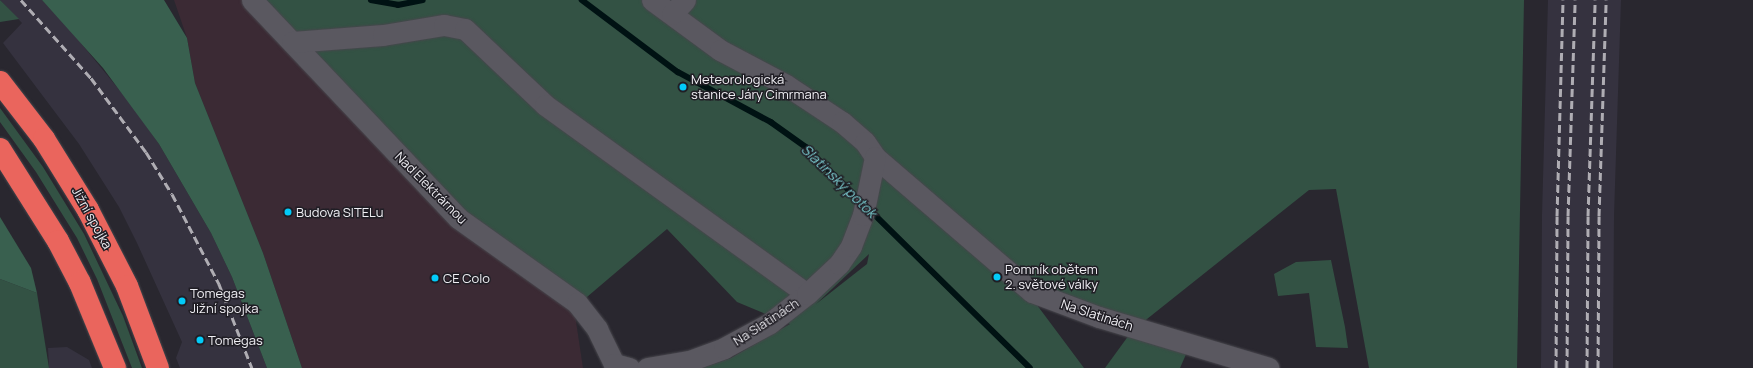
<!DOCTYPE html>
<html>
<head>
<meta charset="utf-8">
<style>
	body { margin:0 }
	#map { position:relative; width:1753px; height:368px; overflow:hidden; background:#29272f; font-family:Manrope,sans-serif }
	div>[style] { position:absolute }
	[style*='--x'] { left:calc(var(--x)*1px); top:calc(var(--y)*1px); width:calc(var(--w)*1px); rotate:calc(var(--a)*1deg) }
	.built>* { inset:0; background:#35323f }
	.industrial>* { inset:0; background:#3b2a34 }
	.green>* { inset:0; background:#335244 }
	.forest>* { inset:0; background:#39604f }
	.stream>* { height:5.5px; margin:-2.75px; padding:0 2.75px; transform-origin:2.75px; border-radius:2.75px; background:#001213 }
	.roads { filter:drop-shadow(0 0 1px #47464c) drop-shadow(0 0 1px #47464c) }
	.minor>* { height:21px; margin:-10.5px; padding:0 10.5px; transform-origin:10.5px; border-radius:10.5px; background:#5a5860 }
	.highway>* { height:22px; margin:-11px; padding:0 11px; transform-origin:11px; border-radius:11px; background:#ea655d }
	.rail>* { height:3px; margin-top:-1.5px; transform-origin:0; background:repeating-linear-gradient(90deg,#afadb3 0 8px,transparent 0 12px) }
	.dots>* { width:11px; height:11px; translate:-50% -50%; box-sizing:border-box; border:2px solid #201e25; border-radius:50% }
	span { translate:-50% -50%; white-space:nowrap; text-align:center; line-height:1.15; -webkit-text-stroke:3px #201e25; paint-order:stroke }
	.poi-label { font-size:13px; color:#f0eff4 }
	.left { translate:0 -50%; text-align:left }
	.street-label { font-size:13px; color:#f0eff4 }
	.water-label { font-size:14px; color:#7bcfd2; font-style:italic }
</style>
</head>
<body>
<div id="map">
	<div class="built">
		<div style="clip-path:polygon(0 0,42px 0,71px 31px,130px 103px,159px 144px,211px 233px,232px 277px,267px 368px,180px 368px,176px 358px,182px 342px,137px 243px,119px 207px,79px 144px,3px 43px,22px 23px)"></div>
		<div style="clip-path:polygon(1548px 0,1621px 0,1614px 216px,1613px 368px,1541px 368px,1542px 215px)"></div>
		<div style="clip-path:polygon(67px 347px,89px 360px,92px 368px,49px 368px,48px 348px)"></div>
	</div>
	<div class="industrial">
		<div style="clip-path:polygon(174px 0,245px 0,574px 308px,583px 368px,302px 368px,263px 253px,195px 83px,187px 38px)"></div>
	</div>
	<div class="green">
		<div style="clip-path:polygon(0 0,19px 19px,0 22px)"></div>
		<div style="clip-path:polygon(evenodd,245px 0,1524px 0,1517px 368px,1369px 368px,1336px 189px,1309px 190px,1142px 323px,1034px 301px,1084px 368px,702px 368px,731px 358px,790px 324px,737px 302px,667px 229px,574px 308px,452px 222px,245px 0,869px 254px,867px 264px,816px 304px,869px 254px)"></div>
		<div style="clip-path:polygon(0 108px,43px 167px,84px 234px,123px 316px,142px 368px,132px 368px,97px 279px,77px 238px,36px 172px,0 122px)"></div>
		<div style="clip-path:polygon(1331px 260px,1345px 327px,1348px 348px,1316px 347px,1309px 293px,1278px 296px,1274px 274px,1296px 262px)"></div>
		<div style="clip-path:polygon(0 279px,37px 293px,49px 368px,0 368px)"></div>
		<div style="clip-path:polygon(1129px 335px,1187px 352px,1180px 368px,1105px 368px)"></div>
	</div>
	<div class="forest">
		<div style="clip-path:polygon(42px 0,164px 0,187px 38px,195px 83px,263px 253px,302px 368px,267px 368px,232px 277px,211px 233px,159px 144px,103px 68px)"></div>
		<div style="clip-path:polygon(0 217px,31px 268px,37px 293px,0 279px)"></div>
	</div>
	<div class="stream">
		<div style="--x:371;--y:0;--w:27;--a:10"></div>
		<div style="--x:398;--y:5;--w:25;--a:-11"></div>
		<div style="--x:582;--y:0;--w:120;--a:36.9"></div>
		<div style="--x:678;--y:72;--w:106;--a:28.3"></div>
		<div style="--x:771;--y:122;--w:43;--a:35.5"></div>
		<div style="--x:806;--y:147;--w:76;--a:45"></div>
		<div style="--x:869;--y:209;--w:226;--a:44.6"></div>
	</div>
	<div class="roads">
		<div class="minor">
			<div style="--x:252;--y:0;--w:300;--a:46.6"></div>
			<div style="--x:458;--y:218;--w:146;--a:35.5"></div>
			<div style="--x:577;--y:303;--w:33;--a:52"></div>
			<div style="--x:597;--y:329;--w:39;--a:64"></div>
			<div style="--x:614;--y:364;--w:16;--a:15"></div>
			<div style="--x:652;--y:0;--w:84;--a:36.3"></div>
			<div style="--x:720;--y:50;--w:75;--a:27.9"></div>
			<div style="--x:786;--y:85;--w:67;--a:33.5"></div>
			<div style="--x:842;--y:122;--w:30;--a:41"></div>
			<div style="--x:865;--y:142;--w:18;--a:56"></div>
			<div style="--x:875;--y:157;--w:207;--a:40.7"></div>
			<div style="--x:1032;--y:292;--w:72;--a:20.5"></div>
			<div style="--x:1099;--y:317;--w:177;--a:16.7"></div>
			<div style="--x:672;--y:14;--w:19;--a:-47"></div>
			<div style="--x:292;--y:42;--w:91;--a:-4.4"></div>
			<div style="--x:383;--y:35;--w:62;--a:-9.3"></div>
			<div style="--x:444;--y:25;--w:21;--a:11"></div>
			<div style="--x:465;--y:29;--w:110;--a:43.5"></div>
			<div style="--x:545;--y:105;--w:323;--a:35.8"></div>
			<div style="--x:647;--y:368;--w:43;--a:-9.5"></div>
			<div style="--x:689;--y:361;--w:37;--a:-20"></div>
			<div style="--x:724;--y:348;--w:52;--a:-28.5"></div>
			<div style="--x:770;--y:323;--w:47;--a:-38.1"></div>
			<div style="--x:807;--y:294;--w:44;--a:-43.2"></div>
			<div style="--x:839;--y:264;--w:22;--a:-56"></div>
			<div style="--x:851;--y:246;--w:33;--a:-69"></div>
			<div style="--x:863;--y:215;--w:59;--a:-78.3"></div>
		</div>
		<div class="highway">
			<div style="--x:0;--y:82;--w:72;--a:52.3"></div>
			<div style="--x:44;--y:139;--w:84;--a:58.2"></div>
			<div style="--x:88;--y:210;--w:85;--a:62.8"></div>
			<div style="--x:127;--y:286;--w:88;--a:69.3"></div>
			<div style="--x:0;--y:149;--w:109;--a:57.8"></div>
			<div style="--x:58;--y:241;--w:47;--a:62.4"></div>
			<div style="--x:80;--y:283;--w:92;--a:67.6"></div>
		</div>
	</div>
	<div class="rail">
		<div style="--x:21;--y:0;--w:105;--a:48.1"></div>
		<div style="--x:91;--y:78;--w:92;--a:53.4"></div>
		<div style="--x:146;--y:152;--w:49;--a:58.2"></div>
		<div style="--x:172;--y:194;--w:102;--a:62.4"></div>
		<div style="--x:219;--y:284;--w:90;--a:68.6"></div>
		<div style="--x:1556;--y:368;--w:152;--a:-89.6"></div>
		<div style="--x:1557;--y:216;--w:216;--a:-88.4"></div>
		<div style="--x:1567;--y:368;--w:152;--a:-89.6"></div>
		<div style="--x:1568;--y:216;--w:216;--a:-88.1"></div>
		<div style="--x:1587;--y:368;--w:152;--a:-89.6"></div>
		<div style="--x:1588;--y:216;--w:216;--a:-88.1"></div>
		<div style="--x:1598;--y:368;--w:152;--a:-89.6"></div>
		<div style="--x:1599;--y:216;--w:216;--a:-88.1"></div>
	</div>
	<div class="dots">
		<div style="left:683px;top:87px;background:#02cbf9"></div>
		<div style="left:288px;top:212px;background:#02cbf9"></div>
		<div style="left:997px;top:277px;background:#02cbf9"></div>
		<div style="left:435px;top:278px;background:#02cbf9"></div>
		<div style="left:182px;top:301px;background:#02cbf9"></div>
		<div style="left:200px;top:340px;background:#02cbf9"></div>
	</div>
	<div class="poi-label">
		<span class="left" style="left:691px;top:87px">Meteorologická<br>stanice Járy Cimrmana</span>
		<span class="left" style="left:296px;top:212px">Budova SITELu</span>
		<span class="left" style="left:1005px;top:277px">Pomník obětem<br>2. světové války</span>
		<span class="left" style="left:443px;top:278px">CE Colo</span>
		<span class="left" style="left:190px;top:301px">Tomegas<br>Jižní spojka</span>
		<span class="left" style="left:208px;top:340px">Tomegas</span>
	</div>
	<div class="street-label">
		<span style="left:431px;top:188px;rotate:45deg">Nad Elektrárnou</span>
		<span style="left:92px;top:218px;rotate:61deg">Jižní spojka</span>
		<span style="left:1097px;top:315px;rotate:18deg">Na Slatinách</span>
		<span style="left:766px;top:322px;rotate:-33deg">Na Slatinách</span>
	</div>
	<div class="water-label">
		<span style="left:839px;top:181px;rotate:44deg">Slatinský potok</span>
	</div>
</div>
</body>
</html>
